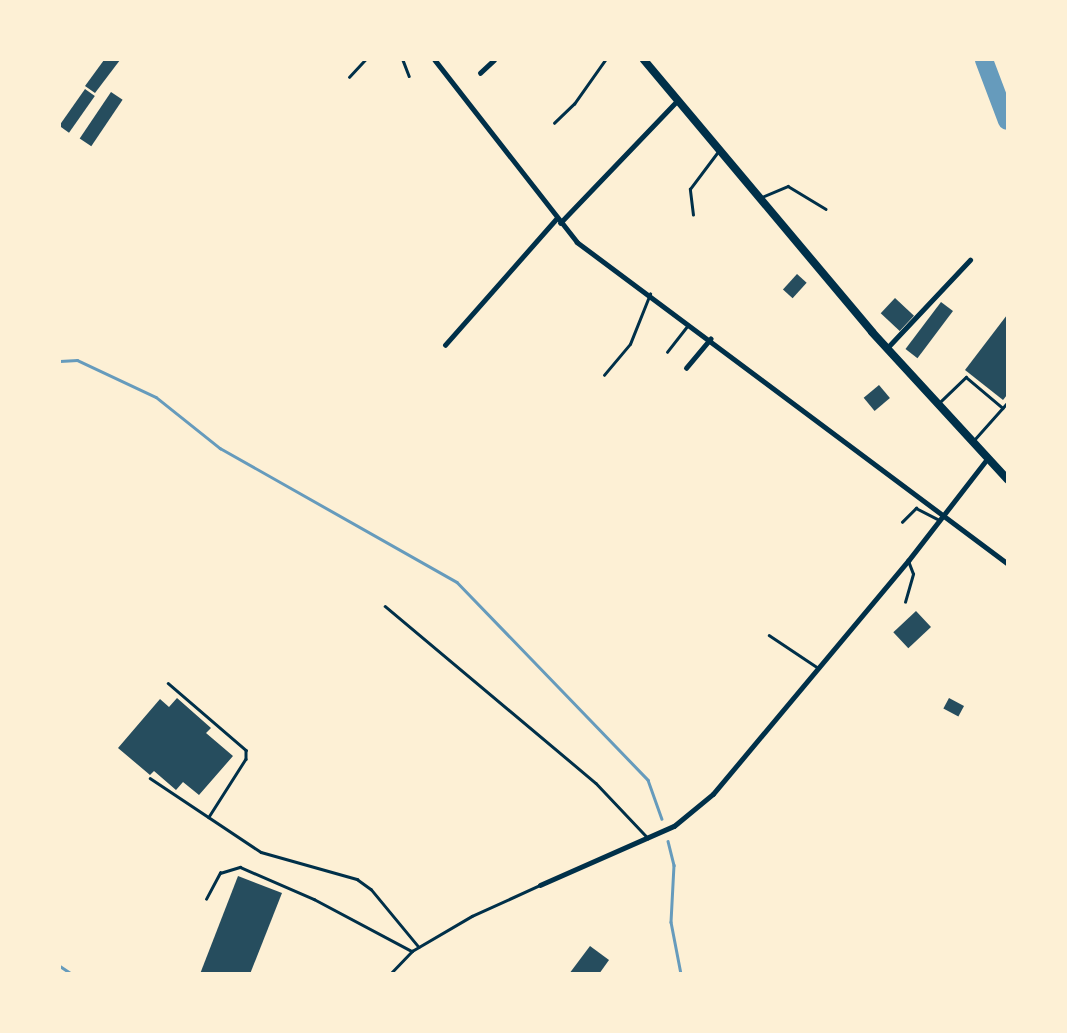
<!DOCTYPE html>
<html>
<head>
<meta charset="utf-8">
<style>
	body { margin:0 }
	#map { position:relative; width:1067px; height:1033px; overflow:hidden; background:#fdf0d5; font-family:Poppins,sans-serif }
	div>[style] { position:absolute }
	[style*='--x'] { left:calc(var(--x)*1px); top:calc(var(--y)*1px); width:calc(var(--w)*1px); rotate:calc(var(--a)*1deg) }
	.stream>* { height:2.5px; margin:-1.25px; padding:0 1.25px; transform-origin:1.25px; border-radius:1.25px; background:#669bbc }
	.river>* { height:18px; margin:-9px; padding:0 9px; transform-origin:9px; border-radius:9px; background:#669bbc }
	.building>* { inset:0; background:#264d5e; transform-origin:0 0 }
	.service>* { height:2.5px; margin:-1.25px; padding:0 1.25px; transform-origin:1.25px; border-radius:1.25px; background:#003049 }
	.minor>* { height:4.5px; margin:-2.25px; padding:0 2.25px; transform-origin:2.25px; border-radius:2.25px; background:#003049 }
	.trunk>* { height:8px; margin:-4px; padding:0 4px; transform-origin:4px; border-radius:4px; background:#003049 }
	span { translate:-50% -50%; white-space:nowrap; text-align:center; line-height:1.15; -webkit-text-stroke:5px #fdf0d5; paint-order:stroke }
	.frame { position:absolute; inset:0; border:61px solid #fdf0d5; pointer-events:none }
</style>
</head>
<body>
<div id="map">
	<div class="stream">
		<div style="--x:60;--y:361;--w:17;--a:-3"></div>
		<div style="--x:77;--y:360;--w:87;--a:25.1"></div>
		<div style="--x:156;--y:397;--w:82;--a:38.6"></div>
		<div style="--x:220;--y:448;--w:272;--a:29.5"></div>
		<div style="--x:457;--y:582;--w:275;--a:46"></div>
		<div style="--x:648;--y:780;--w:41;--a:70.3"></div>
		<div style="--x:668;--y:841;--w:25;--a:76"></div>
		<div style="--x:674;--y:865;--w:57;--a:93"></div>
		<div style="--x:671;--y:922;--w:53;--a:79.1"></div>
		<div style="--x:60;--y:966;--w:14;--a:34"></div>
	</div>
	<div class="river">
		<div style="--x:984;--y:60;--w:65;--a:69.3"></div>
	</div>
	<div class="building">
		<div style="clip-path:polygon(104px 60px,120px 60px,95px 93px,85px 86px)"></div>
		<div style="left:85px;top:89px;width:12px;height:45px;rotate:35deg"></div>
		<div style="left:111px;top:92px;width:14px;height:56px;rotate:34deg"></div>
		<div style="left:797px;top:274px;width:13px;height:21px;rotate:42deg"></div>
		<div style="left:895px;top:298px;width:26px;height:21px;rotate:43deg"></div>
		<div style="left:941px;top:302px;width:15px;height:59px;rotate:37deg"></div>
		<div style="clip-path:polygon(1007px 315px,1007px 395px,1003px 400px,965px 370px)"></div>
		<div style="left:879px;top:385px;width:17px;height:20px;rotate:50deg"></div>
		<div style="left:916px;top:611px;width:22px;height:31px;rotate:47deg"></div>
		<div style="clip-path:polygon(177px 698px,211px 728px,206px 733px,233px 756px,199px 795px,183px 782px,176px 790px,154px 771px,150px 775px,118px 748px,160px 699px,169px 707px)"></div>
		<div style="left:949px;top:698px;width:17px;height:12px;rotate:28deg"></div>
		<div style="clip-path:polygon(238px 876px,282px 893px,250px 974px,200px 974px)"></div>
		<div style="clip-path:polygon(590px 946px,609px 960px,599px 974px,569px 974px)"></div>
	</div>
	<div class="service">
		<div style="--x:403;--y:60;--w:17;--a:69"></div>
		<div style="--x:349;--y:77;--w:23;--a:-47"></div>
		<div style="--x:554;--y:123;--w:28;--a:-44"></div>
		<div style="--x:574;--y:104;--w:54;--a:-54.8"></div>
		<div style="--x:762;--y:197;--w:28;--a:-23"></div>
		<div style="--x:788;--y:186;--w:44;--a:31.2"></div>
		<div style="--x:693;--y:215;--w:26;--a:-97"></div>
		<div style="--x:690;--y:189;--w:45;--a:-53.1"></div>
		<div style="--x:667;--y:352;--w:33;--a:-52"></div>
		<div style="--x:604;--y:375;--w:40;--a:-50"></div>
		<div style="--x:630;--y:344;--w:54;--a:-68.2"></div>
		<div style="--x:940;--y:402;--w:36;--a:-44"></div>
		<div style="--x:966;--y:377;--w:48;--a:40"></div>
		<div style="--x:974;--y:440;--w:50;--a:-48.3"></div>
		<div style="--x:902;--y:522;--w:20;--a:-45"></div>
		<div style="--x:916;--y:508;--w:25;--a:27"></div>
		<div style="--x:905;--y:602;--w:29;--a:-74"></div>
		<div style="--x:913;--y:574;--w:14;--a:-111"></div>
		<div style="--x:385;--y:606;--w:275;--a:40"></div>
		<div style="--x:596;--y:783;--w:76;--a:46.6"></div>
		<div style="--x:769;--y:635;--w:58;--a:33.7"></div>
		<div style="--x:168;--y:683;--w:103;--a:40.7"></div>
		<div style="--x:246;--y:750;--w:9;--a:90"></div>
		<div style="--x:246;--y:759;--w:69;--a:122.5"></div>
		<div style="--x:150;--y:778;--w:133;--a:33.7"></div>
		<div style="--x:261;--y:852;--w:100;--a:15.7"></div>
		<div style="--x:357;--y:879;--w:17;--a:36"></div>
		<div style="--x:371;--y:889;--w:75;--a:50.4"></div>
		<div style="--x:206;--y:899;--w:30;--a:-62"></div>
		<div style="--x:220;--y:873;--w:21;--a:-17"></div>
		<div style="--x:240;--y:867;--w:81;--a:23.4"></div>
		<div style="--x:314;--y:899;--w:111;--a:28"></div>
		<div style="--x:390;--y:974;--w:32;--a:-46"></div>
		<div style="--x:412;--y:951;--w:69;--a:-30.3"></div>
		<div style="--x:472;--y:916;--w:75;--a:-24.5"></div>
	</div>
	<div class="minor">
		<div style="--x:435;--y:60;--w:231;--a:52"></div>
		<div style="--x:577;--y:242;--w:537;--a:36.74"></div>
		<div style="--x:480;--y:73;--w:19;--a:-43"></div>
		<div style="--x:560;--y:223;--w:169;--a:-46.2"></div>
		<div style="--x:445;--y:345;--w:168;--a:-48.6"></div>
		<div style="--x:887;--y:348;--w:121;--a:-46.7"></div>
		<div style="--x:686;--y:368;--w:38;--a:-50"></div>
		<div style="--x:540;--y:885;--w:146;--a:-23.8"></div>
		<div style="--x:674;--y:826;--w:50;--a:-39.4"></div>
		<div style="--x:713;--y:794;--w:304;--a:-50.1"></div>
		<div style="--x:908;--y:561;--w:129;--a:-52.2"></div>
	</div>
	<div class="trunk">
		<div style="--x:644;--y:60;--w:355;--a:50"></div>
		<div style="--x:872;--y:332;--w:200;--a:47.4"></div>
	</div>
	<div class="frame"></div>
</div>
</body>
</html>
